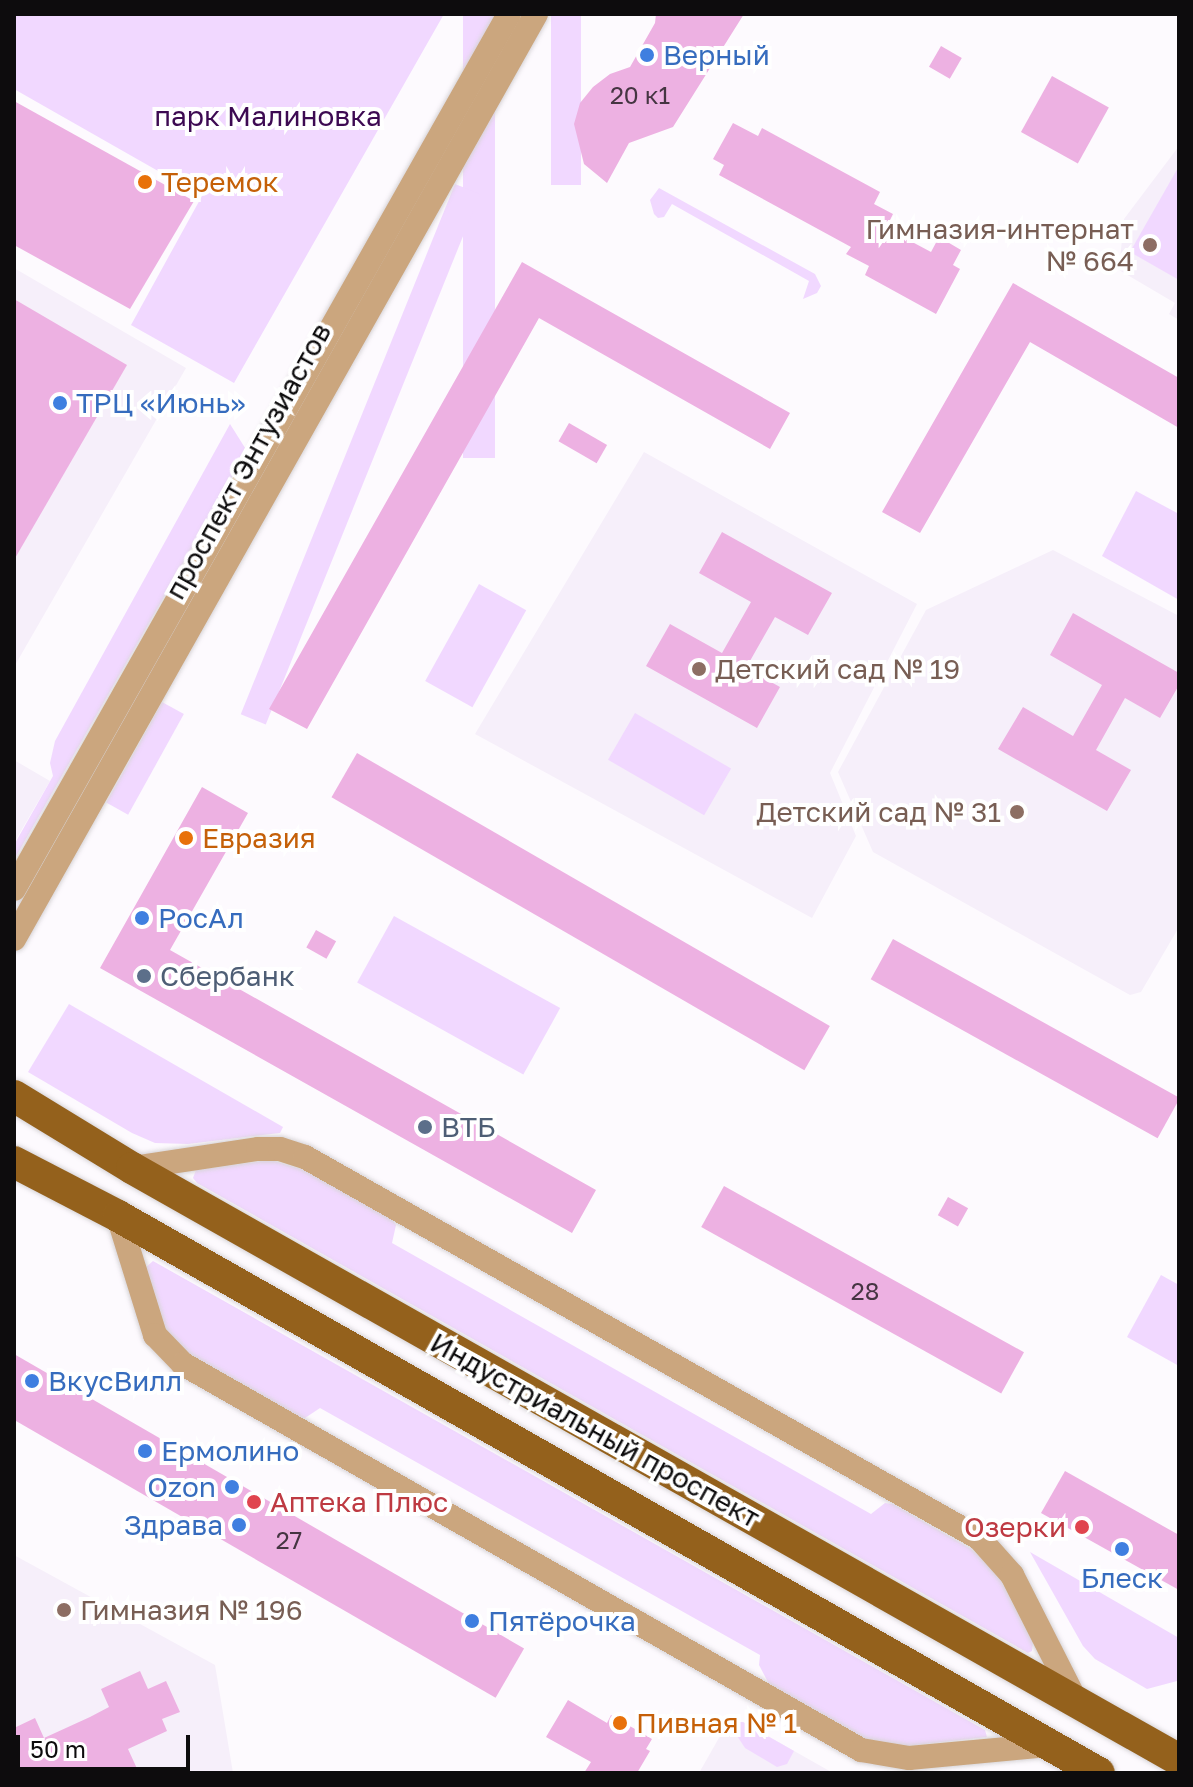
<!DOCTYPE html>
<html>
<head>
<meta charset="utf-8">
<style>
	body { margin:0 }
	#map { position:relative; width:1193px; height:1787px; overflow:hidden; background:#fdfafe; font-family:"Golos Text",sans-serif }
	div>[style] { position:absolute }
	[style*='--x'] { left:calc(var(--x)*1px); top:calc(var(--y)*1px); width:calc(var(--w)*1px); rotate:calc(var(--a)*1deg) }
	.built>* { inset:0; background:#f6effa }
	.green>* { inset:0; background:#f1d8ff; transform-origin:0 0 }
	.building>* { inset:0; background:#edb1e2; transform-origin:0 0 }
	.roads { filter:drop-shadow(0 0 2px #d7d4d7) drop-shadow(0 0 2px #d7d4d7) }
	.minor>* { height:24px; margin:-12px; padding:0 12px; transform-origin:12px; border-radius:12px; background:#cba67e }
	.major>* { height:32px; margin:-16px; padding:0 16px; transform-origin:16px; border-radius:16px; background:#94611c }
	.dots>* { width:22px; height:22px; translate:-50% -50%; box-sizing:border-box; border:4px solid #fff; border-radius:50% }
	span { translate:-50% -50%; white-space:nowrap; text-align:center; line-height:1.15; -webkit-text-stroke:8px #fff; paint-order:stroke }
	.number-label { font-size:24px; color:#453542 }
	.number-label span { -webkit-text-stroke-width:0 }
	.shop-label { font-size:28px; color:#366cbe }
	.left { translate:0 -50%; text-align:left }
	.right { translate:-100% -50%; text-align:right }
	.park-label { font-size:28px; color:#3d0a52 }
	.food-label { font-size:28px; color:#c56008 }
	.education-label { font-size:28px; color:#785e54 }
	.street-label { font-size:28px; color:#0d0c0d }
	.service-label { font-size:28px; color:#4e5e75 }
	.health-label { font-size:28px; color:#be3a42 }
	.frame { position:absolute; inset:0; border:16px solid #0d0c0d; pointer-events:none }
	.scale { position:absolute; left:16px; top:1735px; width:174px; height:36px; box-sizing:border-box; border:4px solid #0d0c0d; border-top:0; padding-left:10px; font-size:24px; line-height:28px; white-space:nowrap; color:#0d0c0d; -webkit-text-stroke:6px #fff; paint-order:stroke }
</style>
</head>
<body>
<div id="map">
	<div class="built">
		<div style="clip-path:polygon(1179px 146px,1179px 320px,1169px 314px,1175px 303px,1119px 270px,1124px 219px)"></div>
		<div style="clip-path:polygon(14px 268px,186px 368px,14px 667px)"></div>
		<div style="clip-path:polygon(644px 452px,917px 604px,830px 773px,856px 836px,812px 918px,475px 734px)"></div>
		<div style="clip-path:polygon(1053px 550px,1179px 616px,1179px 927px,1141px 992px,1130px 995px,873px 852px,838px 772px,926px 610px)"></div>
		<div style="clip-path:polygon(14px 760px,50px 781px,14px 843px)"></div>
		<div style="clip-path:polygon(14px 1555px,215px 1665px,233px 1773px,14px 1773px)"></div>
		<div style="clip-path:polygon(728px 1722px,743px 1722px,833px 1773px,699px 1773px)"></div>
	</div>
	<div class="green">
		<div style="clip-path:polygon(14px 14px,444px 14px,234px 383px,131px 325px,202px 196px,14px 89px)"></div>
		<div style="left:463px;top:14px;width:32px;height:444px"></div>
		<div style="left:551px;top:14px;width:30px;height:171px"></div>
		<div style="clip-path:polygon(1179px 166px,1179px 280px,1130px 252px)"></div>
		<div style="left:455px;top:184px;width:27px;height:572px;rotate:22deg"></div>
		<div style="clip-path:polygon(659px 188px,815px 274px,821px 286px,817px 293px,803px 299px,809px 281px,672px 204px,664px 217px,658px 218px,654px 214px,650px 200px)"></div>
		<div style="clip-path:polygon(230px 424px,247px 451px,14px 860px,14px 845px,53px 776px,50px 763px,55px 741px)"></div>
		<div style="clip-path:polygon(1136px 491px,1179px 514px,1179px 600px,1102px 556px)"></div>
		<div style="left:479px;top:584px;width:54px;height:111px;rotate:29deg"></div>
		<div style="left:162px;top:702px;width:25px;height:115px;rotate:29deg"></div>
		<div style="left:635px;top:713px;width:111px;height:54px;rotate:30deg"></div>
		<div style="left:394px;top:916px;width:190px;height:76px;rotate:29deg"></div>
		<div style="clip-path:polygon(69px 1004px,283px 1127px,280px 1133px,188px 1144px,155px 1143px,132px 1133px,28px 1072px)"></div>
		<div style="clip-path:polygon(271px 1160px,307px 1171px,391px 1218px,396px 1225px,392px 1243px,871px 1514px,885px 1503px,893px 1504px,971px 1549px,997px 1573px,1033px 1642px,1032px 1651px,1028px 1653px,197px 1183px,193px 1178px,196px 1170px)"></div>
		<div style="clip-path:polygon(153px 1261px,985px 1730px,987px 1737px,907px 1746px,866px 1740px,769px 1684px,759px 1665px,760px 1655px,320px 1408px,305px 1418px,296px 1417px,189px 1356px,165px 1333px,145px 1268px)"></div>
		<div style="clip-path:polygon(1161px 1275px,1179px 1285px,1179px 1366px,1127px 1337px)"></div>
		<div style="clip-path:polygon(1030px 1552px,1179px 1638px,1177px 1681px,1147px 1689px,1095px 1659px,1083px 1646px)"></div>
		<div style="clip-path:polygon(728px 1722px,743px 1722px,794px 1751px,787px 1764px,777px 1767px,745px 1748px)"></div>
	</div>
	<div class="building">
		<div style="clip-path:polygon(656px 14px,744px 14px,673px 127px,629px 143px,607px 183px,584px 164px,574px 124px,580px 103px,593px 87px,610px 74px,630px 67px,655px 23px)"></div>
		<div style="left:941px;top:46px;width:24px;height:24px;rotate:30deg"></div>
		<div style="left:1052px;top:76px;width:65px;height:64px;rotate:29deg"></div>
		<div style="clip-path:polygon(14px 101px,194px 201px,130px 309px,14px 245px)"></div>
		<div style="clip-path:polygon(733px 123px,758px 136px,762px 128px,880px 192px,874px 204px,893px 214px,886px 228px,931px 252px,939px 237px,961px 250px,953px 265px,960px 269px,936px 314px,865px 275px,869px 266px,846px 254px,851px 247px,719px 175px,724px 165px,713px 159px)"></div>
		<div style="clip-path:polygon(522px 262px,790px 413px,770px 449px,539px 318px,307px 729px,269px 709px)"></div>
		<div style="clip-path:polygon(1013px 283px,1179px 378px,1179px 428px,1030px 342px,920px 533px,882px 512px)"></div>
		<div style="clip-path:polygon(14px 299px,127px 365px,14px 560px)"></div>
		<div style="left:569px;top:423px;width:44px;height:21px;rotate:30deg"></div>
		<div style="clip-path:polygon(722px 532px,832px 593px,808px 635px,775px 617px,746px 668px,780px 687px,757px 728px,646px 666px,670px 624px,722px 653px,751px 602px,699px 573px)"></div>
		<div style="clip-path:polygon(1073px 613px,1179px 673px,1179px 685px,1160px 718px,1125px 698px,1096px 750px,1131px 770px,1107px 811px,998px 749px,1023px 707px,1073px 736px,1102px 685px,1050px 655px)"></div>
		<div style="left:357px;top:753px;width:546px;height:51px;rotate:30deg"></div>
		<div style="clip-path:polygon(202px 787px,248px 813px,170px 950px,596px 1190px,572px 1233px,100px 968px)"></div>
		<div style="left:316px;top:930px;width:23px;height:20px;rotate:29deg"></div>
		<div style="left:893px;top:939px;width:328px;height:46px;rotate:29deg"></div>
		<div style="left:724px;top:1186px;width:343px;height:47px;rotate:29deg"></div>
		<div style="left:948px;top:1197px;width:23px;height:21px;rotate:29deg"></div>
		<div style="left:14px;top:1354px;width:589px;height:57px;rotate:30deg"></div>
		<div style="clip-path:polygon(1065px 1471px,1179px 1535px,1179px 1590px,1041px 1513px)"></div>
		<div style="clip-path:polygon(140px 1671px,148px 1689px,166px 1681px,180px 1712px,162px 1719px,167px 1731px,128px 1749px,139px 1773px,14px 1773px,14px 1728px,35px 1718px,44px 1738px,90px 1717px,109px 1707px,101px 1689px)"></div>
		<div style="clip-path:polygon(568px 1700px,607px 1723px,611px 1715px,652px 1739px,646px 1749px,650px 1751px,637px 1773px,584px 1773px,591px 1762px,546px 1737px)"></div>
	</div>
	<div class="roads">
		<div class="minor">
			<div style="--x:14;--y:889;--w:1005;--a:-60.5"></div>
			<div style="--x:14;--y:939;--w:1062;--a:-60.56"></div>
			<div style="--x:132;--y:1168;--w:127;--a:-8.6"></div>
			<div style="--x:258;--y:1149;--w:22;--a:0"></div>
			<div style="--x:280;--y:1149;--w:26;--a:18"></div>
			<div style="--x:305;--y:1157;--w:774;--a:29.48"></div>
			<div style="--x:979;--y:1538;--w:50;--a:48.3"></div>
			<div style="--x:1012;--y:1575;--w:141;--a:63.1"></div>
			<div style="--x:118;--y:1216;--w:125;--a:72.7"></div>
			<div style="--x:155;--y:1335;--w:40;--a:46"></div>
			<div style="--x:183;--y:1364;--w:780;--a:29.65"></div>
			<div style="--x:861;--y:1750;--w:49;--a:9.5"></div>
			<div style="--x:909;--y:1758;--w:142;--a:-5.3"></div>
		</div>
		<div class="major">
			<div style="--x:14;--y:1096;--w:138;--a:31.4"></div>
			<div style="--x:132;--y:1168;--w:1203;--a:29.48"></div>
			<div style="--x:14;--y:1162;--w:117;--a:27.4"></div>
			<div style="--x:118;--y:1216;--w:1128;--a:29.59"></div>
		</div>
	</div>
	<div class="dots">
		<div style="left:647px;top:55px;background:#3f7fe0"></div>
		<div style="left:145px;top:182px;background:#e8710a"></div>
		<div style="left:1150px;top:245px;background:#8d6e63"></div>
		<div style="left:60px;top:403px;background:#3f7fe0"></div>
		<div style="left:699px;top:669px;background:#8d6e63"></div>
		<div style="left:1017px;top:812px;background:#8d6e63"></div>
		<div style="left:186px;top:838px;background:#e8710a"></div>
		<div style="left:142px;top:918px;background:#3f7fe0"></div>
		<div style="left:144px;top:976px;background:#5c6f8a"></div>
		<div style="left:425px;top:1127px;background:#5c6f8a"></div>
		<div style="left:32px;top:1381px;background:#3f7fe0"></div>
		<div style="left:145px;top:1451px;background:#3f7fe0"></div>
		<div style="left:232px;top:1487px;background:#3f7fe0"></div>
		<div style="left:254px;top:1502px;background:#e0444e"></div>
		<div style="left:239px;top:1525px;background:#3f7fe0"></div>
		<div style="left:1082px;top:1527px;background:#e0444e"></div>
		<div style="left:1122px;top:1549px;background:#3f7fe0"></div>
		<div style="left:64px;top:1610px;background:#8d6e63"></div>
		<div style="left:472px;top:1621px;background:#3f7fe0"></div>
		<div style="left:620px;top:1723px;background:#e8710a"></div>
	</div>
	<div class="number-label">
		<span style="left:640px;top:95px">20 к1</span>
		<span style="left:865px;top:1291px">28</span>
		<span style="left:289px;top:1540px">27</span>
	</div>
	<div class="shop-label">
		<span class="left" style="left:663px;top:55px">Верный</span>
		<span class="left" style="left:76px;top:403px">ТРЦ «Июнь»</span>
		<span class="left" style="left:158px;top:918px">РосАл</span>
		<span class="left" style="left:48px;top:1381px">ВкусВилл</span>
		<span class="left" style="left:161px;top:1451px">Ермолино</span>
		<span class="right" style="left:216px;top:1487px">Ozon</span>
		<span class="right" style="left:223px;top:1525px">Здрава</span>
		<span style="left:1122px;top:1578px">Блеск</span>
		<span class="left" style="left:488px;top:1621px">Пятёрочка</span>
	</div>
	<div class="park-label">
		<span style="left:268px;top:116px">парк Малиновка</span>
	</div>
	<div class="food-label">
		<span class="left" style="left:161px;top:182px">Теремок</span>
		<span class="left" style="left:202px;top:838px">Евразия</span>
		<span class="left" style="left:636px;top:1723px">Пивная № 1</span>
	</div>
	<div class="education-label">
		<span class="right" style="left:1134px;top:245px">Гимназия-интернат<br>№ 664</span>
		<span class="left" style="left:715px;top:669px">Детский сад № 19</span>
		<span class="right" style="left:1001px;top:812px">Детский сад № 31</span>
		<span class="left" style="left:80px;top:1610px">Гимназия № 196</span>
	</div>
	<div class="street-label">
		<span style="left:248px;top:461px;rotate:-61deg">проспект Энтузиастов</span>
		<span style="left:595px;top:1430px;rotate:29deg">Индустриальный проспект</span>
	</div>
	<div class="service-label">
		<span class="left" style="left:160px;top:976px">Сбербанк</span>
		<span class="left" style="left:441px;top:1127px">ВТБ</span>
	</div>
	<div class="health-label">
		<span class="left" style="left:270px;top:1502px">Аптека Плюс</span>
		<span class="right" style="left:1066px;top:1527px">Озерки</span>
	</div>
	<div class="frame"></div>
	<div class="scale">50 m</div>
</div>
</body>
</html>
